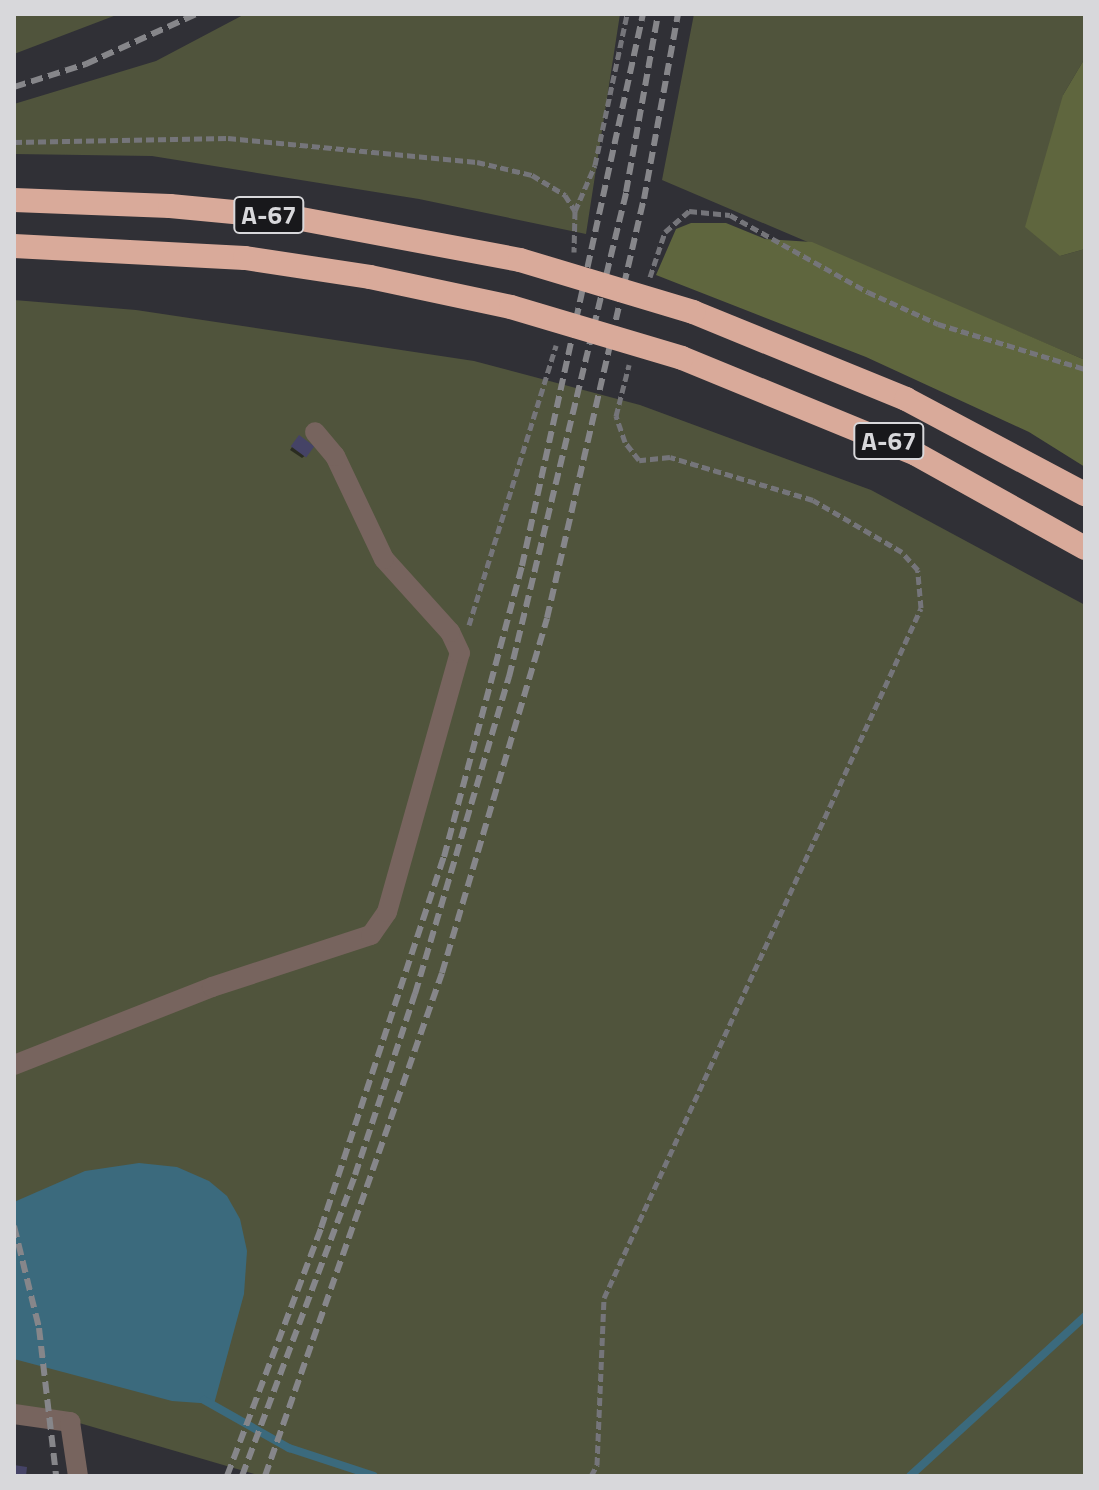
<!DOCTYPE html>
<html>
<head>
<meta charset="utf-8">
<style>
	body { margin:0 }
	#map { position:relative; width:1099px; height:1490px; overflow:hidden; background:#303036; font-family:"Titillium Web",sans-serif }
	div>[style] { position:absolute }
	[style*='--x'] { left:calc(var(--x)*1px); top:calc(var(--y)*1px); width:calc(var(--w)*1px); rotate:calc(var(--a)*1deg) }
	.green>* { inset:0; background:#50543c }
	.forest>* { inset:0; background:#5f663e }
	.water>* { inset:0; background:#3b6a7d }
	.shadow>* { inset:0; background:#0007 }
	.stream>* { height:8px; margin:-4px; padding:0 4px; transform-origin:4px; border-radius:4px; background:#3b6a7d }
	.building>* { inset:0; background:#454366; transform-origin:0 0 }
	.path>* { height:5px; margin-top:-2.5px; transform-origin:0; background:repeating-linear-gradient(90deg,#75757a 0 8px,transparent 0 12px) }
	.minor>* { height:20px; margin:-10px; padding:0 10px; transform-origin:10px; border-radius:10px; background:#77645e }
	.motorway>* { height:24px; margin:-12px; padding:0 12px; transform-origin:12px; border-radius:12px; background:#d9aa9a }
	.rail>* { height:6px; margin-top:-3px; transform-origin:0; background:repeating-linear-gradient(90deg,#86868a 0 12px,transparent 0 18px) }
	.motorway-bridge>* { height:24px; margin:-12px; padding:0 12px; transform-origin:12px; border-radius:12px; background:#d9aa9a }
	span { translate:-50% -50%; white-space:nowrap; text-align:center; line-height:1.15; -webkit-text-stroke:7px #18181b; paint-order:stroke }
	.shield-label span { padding:2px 6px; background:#18181b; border:2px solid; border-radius:6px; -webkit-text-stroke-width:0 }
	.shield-label { font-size:26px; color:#d8d8db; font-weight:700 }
	.frame { position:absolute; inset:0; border:16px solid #d8d8db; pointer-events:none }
</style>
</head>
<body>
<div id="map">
	<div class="green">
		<div style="clip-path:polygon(14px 14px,119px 14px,14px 54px)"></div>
		<div style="clip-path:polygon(245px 14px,620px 14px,586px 234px,419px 199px,152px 156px,14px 154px,14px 104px,156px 61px)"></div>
		<div style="clip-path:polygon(694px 14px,1085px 14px,1085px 58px,1063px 95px,1060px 256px,1085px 249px,1085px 360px,662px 180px)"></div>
		<div style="clip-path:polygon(14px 300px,136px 310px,474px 361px,640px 405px,871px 490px,1085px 605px,1085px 1476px,261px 1476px,14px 1404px)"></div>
	</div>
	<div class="forest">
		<div style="clip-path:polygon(1085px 58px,1085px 249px,1060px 256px,1025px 227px,1063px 95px)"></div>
		<div style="clip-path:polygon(691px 223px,726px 223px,765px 239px,812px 242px,1085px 360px,1085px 467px,1029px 432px,866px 357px,656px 275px,676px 229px)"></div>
	</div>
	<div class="water">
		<div style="clip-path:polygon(139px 1163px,177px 1167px,209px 1181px,227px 1196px,240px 1219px,247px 1251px,244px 1294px,214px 1404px,172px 1401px,14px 1359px,14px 1202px,85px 1171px)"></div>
	</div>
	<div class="shadow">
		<div style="clip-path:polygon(296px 441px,306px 455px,302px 458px,290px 450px)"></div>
	</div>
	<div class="stream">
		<div style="--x:204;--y:1400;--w:98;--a:29.5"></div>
		<div style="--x:289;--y:1448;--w:89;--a:18.2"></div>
		<div style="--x:910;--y:1476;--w:237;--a:-42.4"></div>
	</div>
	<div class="building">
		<div style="left:299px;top:435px;width:19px;height:14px;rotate:36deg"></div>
		<div style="clip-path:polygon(14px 1465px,27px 1467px,26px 1476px,14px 1476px)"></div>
	</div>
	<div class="path">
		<div style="--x:14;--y:142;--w:214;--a:-1.1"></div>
		<div style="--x:228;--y:138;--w:250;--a:5.5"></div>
		<div style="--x:477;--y:162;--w:57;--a:13.3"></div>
		<div style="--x:532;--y:175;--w:39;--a:31"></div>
		<div style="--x:565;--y:195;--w:19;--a:58"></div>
		<div style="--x:575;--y:211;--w:41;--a:91.4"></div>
		<div style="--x:575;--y:211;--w:50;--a:-66.5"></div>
		<div style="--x:595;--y:165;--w:154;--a:-78"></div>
		<div style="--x:650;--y:277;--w:47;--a:-71.6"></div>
		<div style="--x:665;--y:232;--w:32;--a:-41"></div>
		<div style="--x:689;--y:211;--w:41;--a:5.6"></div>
		<div style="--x:730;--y:215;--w:158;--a:29.2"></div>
		<div style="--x:868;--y:292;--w:77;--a:24.6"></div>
		<div style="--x:938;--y:324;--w:154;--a:17"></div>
		<div style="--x:469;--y:625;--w:293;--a:-72.7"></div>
		<div style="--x:591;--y:1476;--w:13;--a:-61"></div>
		<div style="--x:597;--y:1465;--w:167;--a:-87.6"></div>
		<div style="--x:604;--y:1298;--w:759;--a:-65.32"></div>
		<div style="--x:921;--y:608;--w:38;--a:-95"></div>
		<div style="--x:918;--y:570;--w:24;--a:-132"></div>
		<div style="--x:902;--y:552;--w:103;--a:-149.7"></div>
		<div style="--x:813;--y:500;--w:149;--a:-163.3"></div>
		<div style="--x:670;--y:457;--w:31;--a:174"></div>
		<div style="--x:639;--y:460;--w:23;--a:-128"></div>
		<div style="--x:625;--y:442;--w:28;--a:-109"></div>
		<div style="--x:616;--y:416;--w:53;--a:-75.7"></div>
	</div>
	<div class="minor">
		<div style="--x:14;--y:1065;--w:213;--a:-21.5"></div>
		<div style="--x:212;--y:987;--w:167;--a:-18.1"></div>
		<div style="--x:371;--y:935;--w:28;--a:-55"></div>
		<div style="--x:387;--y:912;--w:269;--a:-74.3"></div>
		<div style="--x:460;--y:653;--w:23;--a:-115"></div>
		<div style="--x:450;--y:632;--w:98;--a:-132.1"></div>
		<div style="--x:384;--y:559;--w:114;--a:-115.4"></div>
		<div style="--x:335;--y:456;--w:31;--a:-130"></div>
		<div style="--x:14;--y:1414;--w:57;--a:8.1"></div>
		<div style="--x:70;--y:1422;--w:55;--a:81.6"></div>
	</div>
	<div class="motorway">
		<div style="--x:14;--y:200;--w:156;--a:2.2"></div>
		<div style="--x:170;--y:206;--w:127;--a:5.4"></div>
		<div style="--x:296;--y:218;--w:228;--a:10.6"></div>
		<div style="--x:14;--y:246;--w:231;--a:3"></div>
		<div style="--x:245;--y:258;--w:126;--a:8.6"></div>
		<div style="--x:370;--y:277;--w:144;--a:12"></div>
		<div style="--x:693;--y:312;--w:230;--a:22.2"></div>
		<div style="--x:906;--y:399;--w:203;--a:28"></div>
		<div style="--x:682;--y:358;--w:253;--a:22.3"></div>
		<div style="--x:916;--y:454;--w:193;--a:29.1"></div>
	</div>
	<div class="rail">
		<div style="--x:14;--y:87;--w:76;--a:-17.7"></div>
		<div style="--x:86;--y:64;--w:121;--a:-24.4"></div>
		<div style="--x:14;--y:1226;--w:105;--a:76.2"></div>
		<div style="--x:39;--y:1328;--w:149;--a:83.4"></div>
		<div style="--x:227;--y:1476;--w:265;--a:-69.2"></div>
		<div style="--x:321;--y:1228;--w:391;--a:-71.7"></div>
		<div style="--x:444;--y:857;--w:301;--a:-75"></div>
		<div style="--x:522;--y:566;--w:565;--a:-77.64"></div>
		<div style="--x:242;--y:1476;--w:322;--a:-69.4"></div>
		<div style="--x:355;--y:1175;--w:191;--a:-71.7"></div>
		<div style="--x:415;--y:994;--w:331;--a:-73.5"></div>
		<div style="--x:509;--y:677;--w:499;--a:-76.4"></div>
		<div style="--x:626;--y:192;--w:181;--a:-79.8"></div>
		<div style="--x:265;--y:1476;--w:533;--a:-70.61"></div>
		<div style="--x:442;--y:973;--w:370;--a:-73.5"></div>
		<div style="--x:547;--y:618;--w:430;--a:-77"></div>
		<div style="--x:644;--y:199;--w:188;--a:-79.6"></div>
	</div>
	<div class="motorway-bridge">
		<div style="--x:520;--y:260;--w:181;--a:16.7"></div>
		<div style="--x:511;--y:307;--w:178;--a:16.6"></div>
	</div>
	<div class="shield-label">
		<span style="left:269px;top:215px">A-67</span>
		<span style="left:889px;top:441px">A-67</span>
	</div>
	<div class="frame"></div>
</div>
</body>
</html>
